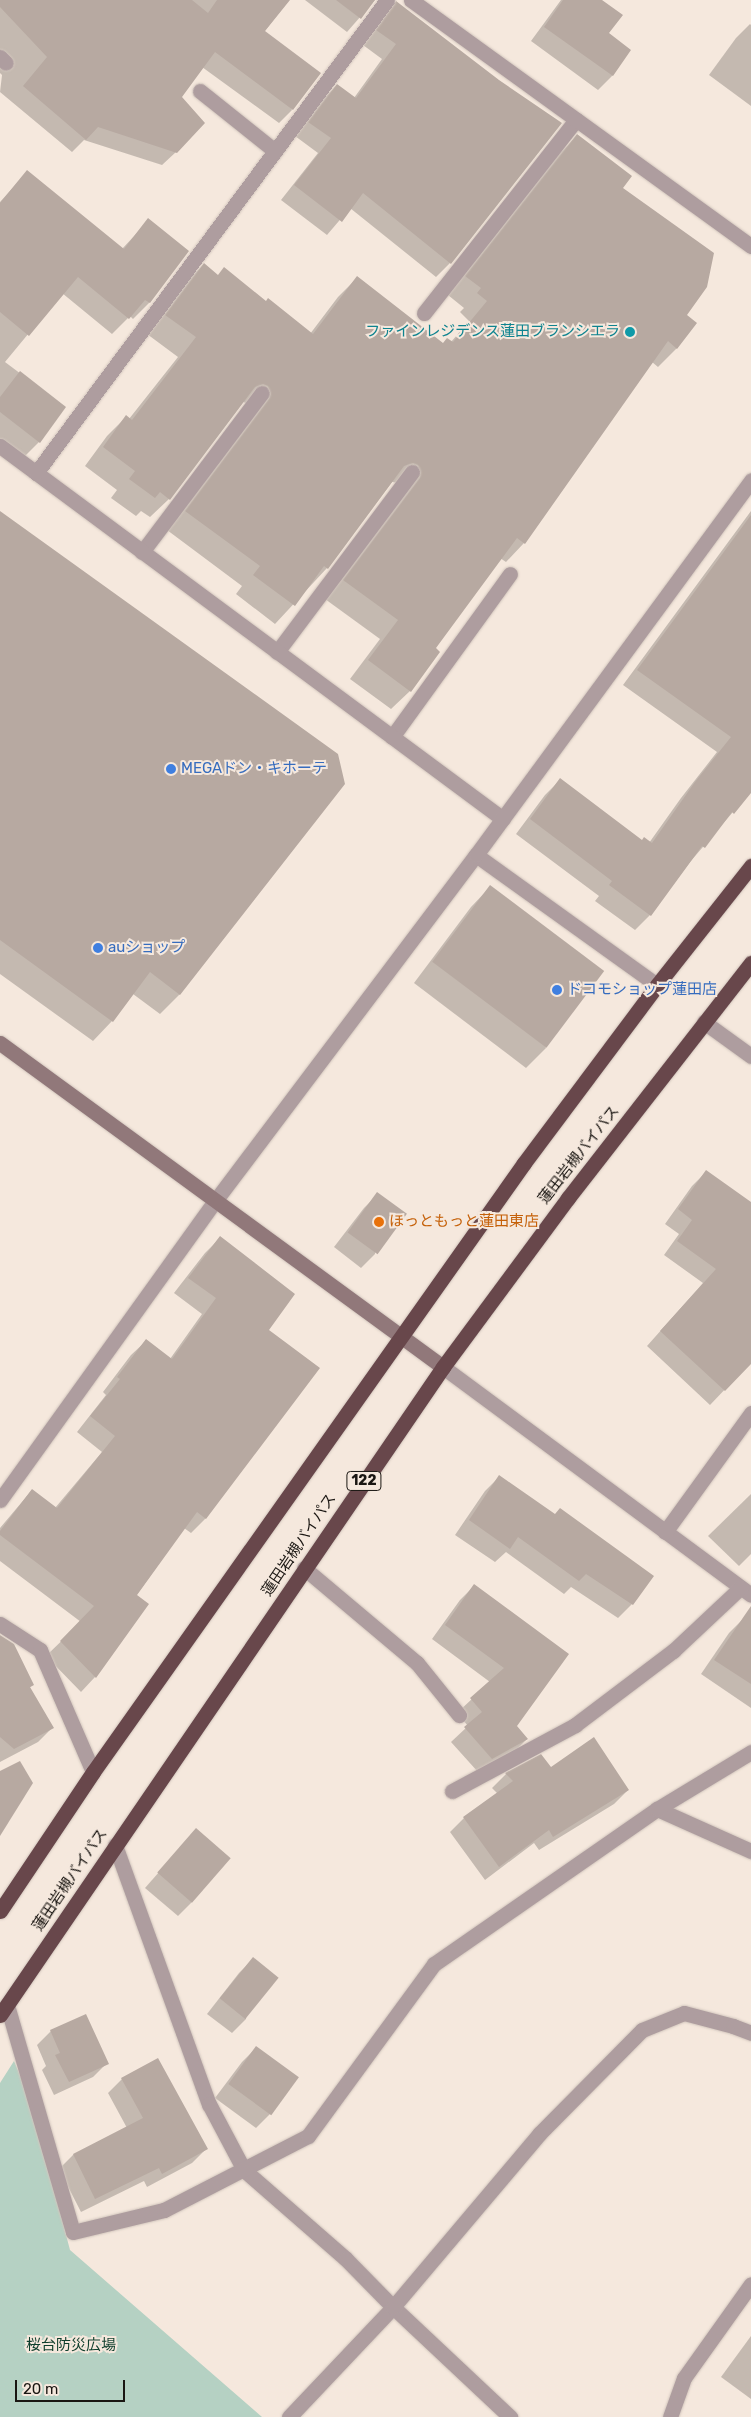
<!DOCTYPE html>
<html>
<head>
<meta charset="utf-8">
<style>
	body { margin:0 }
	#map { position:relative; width:751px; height:2417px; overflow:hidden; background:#f5e8dd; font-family:Rubik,"Noto Sans JP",sans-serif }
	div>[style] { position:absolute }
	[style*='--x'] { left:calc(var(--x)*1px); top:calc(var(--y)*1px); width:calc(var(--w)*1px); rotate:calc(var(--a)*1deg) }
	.green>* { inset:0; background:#b5d1c3 }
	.shadow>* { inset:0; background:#0003 }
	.building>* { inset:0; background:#b7a9a1; transform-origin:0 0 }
	.roads { filter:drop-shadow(0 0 1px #d2c6bd) drop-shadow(0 0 1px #d2c6bd) }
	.lane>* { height:15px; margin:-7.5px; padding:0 7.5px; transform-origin:7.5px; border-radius:7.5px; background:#ae9d9f }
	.street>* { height:15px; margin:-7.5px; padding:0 7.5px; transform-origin:7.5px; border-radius:7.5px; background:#ae9d9f }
	.secondary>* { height:15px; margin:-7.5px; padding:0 7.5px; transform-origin:7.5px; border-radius:7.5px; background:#91787a }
	.highway>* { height:15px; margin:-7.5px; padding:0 7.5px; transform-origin:7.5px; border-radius:7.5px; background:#68474b }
	.dots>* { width:14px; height:14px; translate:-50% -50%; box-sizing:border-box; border:2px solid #f5e8dd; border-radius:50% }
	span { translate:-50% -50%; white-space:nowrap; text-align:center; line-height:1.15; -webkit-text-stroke:4px #f5e8dd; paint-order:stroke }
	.shield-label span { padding:1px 4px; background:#f5e8dd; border:1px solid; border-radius:4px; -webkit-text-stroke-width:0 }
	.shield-label { font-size:14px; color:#1a1612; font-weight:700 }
	.culture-label { font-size:15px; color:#0d838f }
	.right { translate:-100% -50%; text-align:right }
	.shop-label { font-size:15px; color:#366cbe }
	.left { translate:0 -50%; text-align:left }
	.street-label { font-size:15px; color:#1a1612 }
	.food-label { font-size:15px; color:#c56008 }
	.park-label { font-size:15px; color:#0e3e2c }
	.scale { position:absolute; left:15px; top:2380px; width:110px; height:22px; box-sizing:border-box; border:2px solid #1a1612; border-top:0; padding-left:6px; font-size:15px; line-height:18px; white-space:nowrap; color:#1a1612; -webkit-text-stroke:4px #f5e8dd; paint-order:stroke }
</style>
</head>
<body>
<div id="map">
	<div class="green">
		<div style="clip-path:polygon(14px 2061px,30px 2099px,70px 2250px,262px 2417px,0 2417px,0 2083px)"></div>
	</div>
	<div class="shadow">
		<div style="clip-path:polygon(0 0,289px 0,264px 32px,292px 110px,279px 123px,202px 67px,180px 97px,176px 152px,162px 165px,84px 140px,72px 152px,0 92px,2px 75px,0 73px)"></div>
		<div style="clip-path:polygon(305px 0,375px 0,347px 32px)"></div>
		<div style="clip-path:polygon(561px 0,600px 0,607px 34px,630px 50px,612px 76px,598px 90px,531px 41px)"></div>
		<div style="clip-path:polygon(396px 3px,450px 263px,436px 277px,350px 208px,327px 235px,281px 200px,318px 153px,295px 136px,323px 99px,337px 85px,354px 98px,382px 59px,363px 45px,382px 17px)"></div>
		<div style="clip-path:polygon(750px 24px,751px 25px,751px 106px,709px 75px,736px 38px)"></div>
		<div style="clip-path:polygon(577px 136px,622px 188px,686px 316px,677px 348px,658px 367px,652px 362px,524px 543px,506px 562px,500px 558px,434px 649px,410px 691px,391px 709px,350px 679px,380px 639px,325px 599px,399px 483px,392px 482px,327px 568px,275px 624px,236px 594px,242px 586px,167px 530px,249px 404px,243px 402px,169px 499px,150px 517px,141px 511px,136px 516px,111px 498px,117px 490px,85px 466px,107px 436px,126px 417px,129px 419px,178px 357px,147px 334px,185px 283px,204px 264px,218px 276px,266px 302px,310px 334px,338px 297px,357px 278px,443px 344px,451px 342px,469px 321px,460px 312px,464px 308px,448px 295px,558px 155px)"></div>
		<div style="clip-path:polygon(27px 172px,122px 249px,149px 220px,187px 251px,149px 303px,133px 319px,130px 316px,112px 334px,62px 293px,5px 362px,65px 407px,39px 442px,23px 458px,0 440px,0 202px)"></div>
		<div style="clip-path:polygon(751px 511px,751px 791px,690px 862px,650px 915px,635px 930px,595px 901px,599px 896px,516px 834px,545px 795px,560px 780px,642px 841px,649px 843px,681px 798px,717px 752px,623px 685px)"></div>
		<div style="clip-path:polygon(0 513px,180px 994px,160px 1014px,133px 994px,112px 1021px,93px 1041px,0 974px)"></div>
		<div style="clip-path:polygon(490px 887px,546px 1048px,526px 1068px,414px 983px,471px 907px)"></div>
		<div style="clip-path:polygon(706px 1172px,751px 1204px,751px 1362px,710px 1405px,647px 1346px,703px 1283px,664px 1255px,679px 1234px,665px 1224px,692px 1186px)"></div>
		<div style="clip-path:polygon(378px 1194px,375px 1254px,361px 1268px,334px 1247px,364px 1208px)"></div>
		<div style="clip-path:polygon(220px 1238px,267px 1330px,319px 1368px,205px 1519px,191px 1533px,184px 1528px,136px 1596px,95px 1677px,81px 1692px,46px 1656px,81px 1622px,0 1561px,0 1528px,32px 1490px,55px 1508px,102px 1452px,77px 1432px,106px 1395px,103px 1392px,131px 1355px,146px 1341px,170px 1359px,202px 1314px,174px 1293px,205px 1253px)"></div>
		<div style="clip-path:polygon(499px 1477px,555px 1515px,652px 1576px,632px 1604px,618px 1618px,571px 1587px,564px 1594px,506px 1552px,495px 1562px,455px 1535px,485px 1491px)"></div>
		<div style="clip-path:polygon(751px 1494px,751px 1554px,739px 1566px,708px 1536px)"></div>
		<div style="clip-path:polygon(474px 1586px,567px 1654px,515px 1726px,527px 1739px,513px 1753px,478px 1772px,451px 1742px,468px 1726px,457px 1713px,490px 1682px,432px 1639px,460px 1600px)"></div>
		<div style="clip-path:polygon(743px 1619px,751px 1624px,751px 1708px,701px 1674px,729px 1633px)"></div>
		<div style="clip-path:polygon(0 1650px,33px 1685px,29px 1688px,52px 1728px,38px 1742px,0 1762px)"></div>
		<div style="clip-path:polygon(551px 1769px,628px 1790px,614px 1804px,539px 1850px,534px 1843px,485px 1880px,450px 1832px,464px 1818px,498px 1794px,492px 1788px,506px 1774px)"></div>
		<div style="clip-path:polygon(196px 1830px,192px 1902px,178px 1916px,145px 1888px)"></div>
		<div style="clip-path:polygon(253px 1959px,246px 2019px,232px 2033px,207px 2014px,239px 1973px)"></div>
		<div style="clip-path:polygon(51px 2031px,107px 2063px,93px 2077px,54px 2095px,42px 2070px,46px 2066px,37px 2045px)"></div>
		<div style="clip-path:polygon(256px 2048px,297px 2078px,270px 2114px,256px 2128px,215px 2098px,242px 2062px)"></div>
		<div style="clip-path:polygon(122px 2079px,206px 2149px,192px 2163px,147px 2187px,144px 2181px,81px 2212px,59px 2169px,73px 2155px,127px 2128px,108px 2093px)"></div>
		<div style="clip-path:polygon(751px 2336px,751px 2399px,721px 2377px)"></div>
	</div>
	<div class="building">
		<div style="clip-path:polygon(0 0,192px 0,208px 13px,217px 0,290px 0,265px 31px,321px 73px,293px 110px,215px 52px,182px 97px,205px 123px,177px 153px,98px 127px,86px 140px,23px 86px,47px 57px,0 7px)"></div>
		<div style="clip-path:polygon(336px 0,375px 0,361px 19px)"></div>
		<div style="clip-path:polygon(563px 0,602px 0,623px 15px,609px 33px,631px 50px,613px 76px,544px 27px)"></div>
		<div style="clip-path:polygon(396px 1px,499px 80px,562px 123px,451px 264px,363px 193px,342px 222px,294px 185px,331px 138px,308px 122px,337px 84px,356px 98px,396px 44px,376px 30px)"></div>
		<div style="clip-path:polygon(577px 134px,632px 176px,623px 188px,714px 253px,707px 287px,687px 315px,697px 323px,677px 349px,668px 341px,525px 544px,517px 538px,436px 648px,440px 652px,411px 692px,368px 660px,398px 620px,343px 580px,420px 478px,421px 473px,418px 465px,413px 463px,404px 466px,328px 569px,324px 566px,295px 606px,253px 575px,260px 566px,185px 511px,269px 399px,271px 394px,268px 386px,263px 384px,255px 387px,170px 500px,160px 492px,155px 498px,129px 479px,135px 471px,103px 447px,126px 415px,132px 420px,196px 337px,165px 315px,204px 263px,218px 275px,224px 267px,266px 301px,268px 298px,313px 334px,357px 276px,443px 343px,447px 338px,453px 342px,487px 301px,477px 293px,481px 288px,465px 276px)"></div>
		<div style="clip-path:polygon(27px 170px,124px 249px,148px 218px,189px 251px,150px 303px,145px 300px,129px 319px,78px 277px,29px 336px,0 312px,0 203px)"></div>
		<div style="clip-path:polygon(20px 371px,66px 407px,40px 443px,0 412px,0 397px)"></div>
		<div style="clip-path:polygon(0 511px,338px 754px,345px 784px,180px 995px,150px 972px,113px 1022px,0 940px)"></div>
		<div style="clip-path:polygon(751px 515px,751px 793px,734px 814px,732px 812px,705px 848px,702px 846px,651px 916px,609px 885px,612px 881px,530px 819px,560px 778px,642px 840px,644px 837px,652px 843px,695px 782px,731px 737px,637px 670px)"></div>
		<div style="left:490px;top:885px;width:143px;height:96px;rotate:37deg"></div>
		<div style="clip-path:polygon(706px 1170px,751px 1202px,751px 1364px,725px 1391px,660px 1331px,716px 1269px,677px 1241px,692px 1220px,678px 1209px)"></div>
		<div style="left:377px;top:1192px;width:37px;height:50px;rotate:36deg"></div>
		<div style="clip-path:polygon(220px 1236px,295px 1294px,269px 1330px,320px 1368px,206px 1519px,197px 1512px,137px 1595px,149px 1604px,96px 1678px,60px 1641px,94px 1606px,0 1535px,0 1531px,32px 1489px,57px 1508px,115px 1436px,90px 1416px,120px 1379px,117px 1377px,146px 1339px,172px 1359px,216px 1298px,188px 1278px)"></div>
		<div style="clip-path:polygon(499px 1475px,555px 1514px,560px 1508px,654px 1576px,633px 1605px,586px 1574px,579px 1581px,518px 1537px,510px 1549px,469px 1520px)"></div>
		<div style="clip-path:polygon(474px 1584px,569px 1654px,517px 1726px,528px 1739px,492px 1759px,464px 1727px,482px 1712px,470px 1698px,504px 1668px,445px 1625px)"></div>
		<div style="clip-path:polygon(751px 1606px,751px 1684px,714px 1660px)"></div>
		<div style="clip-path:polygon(0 1635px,14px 1644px,34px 1685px,30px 1687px,54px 1728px,14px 1749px,0 1737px)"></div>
		<div style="clip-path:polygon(594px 1737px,629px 1790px,553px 1837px,549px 1830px,499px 1867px,463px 1817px,513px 1781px,505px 1773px,541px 1754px,551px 1767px)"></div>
		<div style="clip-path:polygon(20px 1761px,33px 1783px,0 1836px,0 1771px)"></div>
		<div style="left:196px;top:1828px;width:46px;height:59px;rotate:41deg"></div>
		<div style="left:253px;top:1957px;width:33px;height:53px;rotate:39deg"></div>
		<div style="clip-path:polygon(86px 2014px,109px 2064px,69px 2082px,55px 2055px,60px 2053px,50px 2030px)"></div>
		<div style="left:256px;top:2046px;width:53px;height:47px;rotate:36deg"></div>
		<div style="clip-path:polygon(158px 2058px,208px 2149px,162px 2174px,159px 2168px,95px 2199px,73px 2154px,143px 2118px,121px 2078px)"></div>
	</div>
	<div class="roads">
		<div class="lane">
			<div style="--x:0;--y:57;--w:8;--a:45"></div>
			<div style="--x:200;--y:91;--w:96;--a:38.7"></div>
			<div style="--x:424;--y:313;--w:246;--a:-51.8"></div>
			<div style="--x:142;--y:552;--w:199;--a:-53"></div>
			<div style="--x:277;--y:652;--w:225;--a:-53.1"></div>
			<div style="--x:392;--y:737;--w:201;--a:-54.1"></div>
		</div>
		<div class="street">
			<div style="--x:411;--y:0;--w:420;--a:35.9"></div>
			<div style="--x:0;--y:446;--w:626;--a:36.56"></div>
			<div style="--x:36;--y:473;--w:589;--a:-53.42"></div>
			<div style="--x:476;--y:855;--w:223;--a:35.7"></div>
			<div style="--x:704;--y:1022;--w:58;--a:35.9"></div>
			<div style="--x:443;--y:1367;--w:383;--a:36.5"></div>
			<div style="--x:0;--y:1500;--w:368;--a:-54.3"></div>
			<div style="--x:215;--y:1201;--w:433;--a:-53"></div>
			<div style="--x:476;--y:855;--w:465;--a:-53.7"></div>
			<div style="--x:665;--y:1532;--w:147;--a:-54.1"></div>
			<div style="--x:304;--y:1568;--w:148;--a:40.1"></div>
			<div style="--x:417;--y:1663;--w:67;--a:51.1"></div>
			<div style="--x:0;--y:1624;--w:48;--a:33"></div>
			<div style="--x:40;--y:1650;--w:133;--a:66.5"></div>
			<div style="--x:452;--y:1791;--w:140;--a:-28.2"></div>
			<div style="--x:575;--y:1725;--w:123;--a:-37.1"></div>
			<div style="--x:673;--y:1651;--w:92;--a:-43.2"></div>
			<div style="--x:657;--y:1809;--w:103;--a:24.1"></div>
			<div style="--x:115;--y:1845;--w:276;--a:70.1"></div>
			<div style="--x:209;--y:2104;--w:75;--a:62.1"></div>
			<div style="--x:244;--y:2170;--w:135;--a:41.1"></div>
			<div style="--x:346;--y:2259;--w:67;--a:45.6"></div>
			<div style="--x:393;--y:2307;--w:161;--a:43.2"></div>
			<div style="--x:7;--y:2005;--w:236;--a:73.8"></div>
			<div style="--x:73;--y:2232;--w:94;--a:-13.6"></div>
			<div style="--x:164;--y:2210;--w:162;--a:-27.2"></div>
			<div style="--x:308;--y:2136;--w:213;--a:-53.8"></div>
			<div style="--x:434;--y:1964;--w:272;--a:-34.8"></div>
			<div style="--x:657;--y:1809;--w:110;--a:-31.2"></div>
			<div style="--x:289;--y:2417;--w:151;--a:-46.6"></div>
			<div style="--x:393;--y:2307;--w:226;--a:-49.8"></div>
			<div style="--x:539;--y:2134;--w:146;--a:-45.3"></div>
			<div style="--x:642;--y:2030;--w:45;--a:-22"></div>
			<div style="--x:684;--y:2013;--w:51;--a:14.9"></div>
			<div style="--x:733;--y:2026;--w:19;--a:21"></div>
			<div style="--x:670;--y:2417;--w:41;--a:-70.3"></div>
			<div style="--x:684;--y:2378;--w:115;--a:-54.5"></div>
		</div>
		<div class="secondary">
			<div style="--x:0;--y:1043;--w:549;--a:36.18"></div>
		</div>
		<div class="highway">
			<div style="--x:0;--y:1911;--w:167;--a:-56.2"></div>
			<div style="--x:93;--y:1772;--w:746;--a:-54.71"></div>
			<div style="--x:524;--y:1163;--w:222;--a:-53.2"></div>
			<div style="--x:657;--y:985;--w:152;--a:-51.7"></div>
			<div style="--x:0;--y:2015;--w:785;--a:-55.64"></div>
			<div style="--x:443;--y:1367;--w:210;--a:-53.5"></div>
			<div style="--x:568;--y:1198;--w:298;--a:-52.1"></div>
		</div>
	</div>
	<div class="dots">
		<div style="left:630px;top:332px;background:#0f9aa8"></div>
		<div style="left:171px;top:769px;background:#3f7fe0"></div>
		<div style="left:98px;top:948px;background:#3f7fe0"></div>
		<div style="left:557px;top:990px;background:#3f7fe0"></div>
		<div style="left:379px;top:1222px;background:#e8710a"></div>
	</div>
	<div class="shield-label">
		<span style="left:364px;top:1481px">122</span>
	</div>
	<div class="culture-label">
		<span class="right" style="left:620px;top:332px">ファインレジデンス蓮田ブランシエラ</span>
	</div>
	<div class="shop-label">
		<span class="left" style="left:181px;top:769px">MEGAドン・キホーテ</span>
		<span class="left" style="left:108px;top:948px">auショップ</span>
		<span class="left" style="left:567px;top:990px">ドコモショップ蓮田店</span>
	</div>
	<div class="street-label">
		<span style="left:579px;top:1155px;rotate:-52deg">蓮田岩槻バイパス</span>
		<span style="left:299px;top:1545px;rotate:-56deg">蓮田岩槻バイパス</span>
		<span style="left:70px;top:1880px;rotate:-56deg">蓮田岩槻バイパス</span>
	</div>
	<div class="food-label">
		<span class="left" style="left:389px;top:1222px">ほっともっと蓮田東店</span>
	</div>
	<div class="park-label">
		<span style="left:71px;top:2346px">桜台防災広場</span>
	</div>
	<div class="scale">20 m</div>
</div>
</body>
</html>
